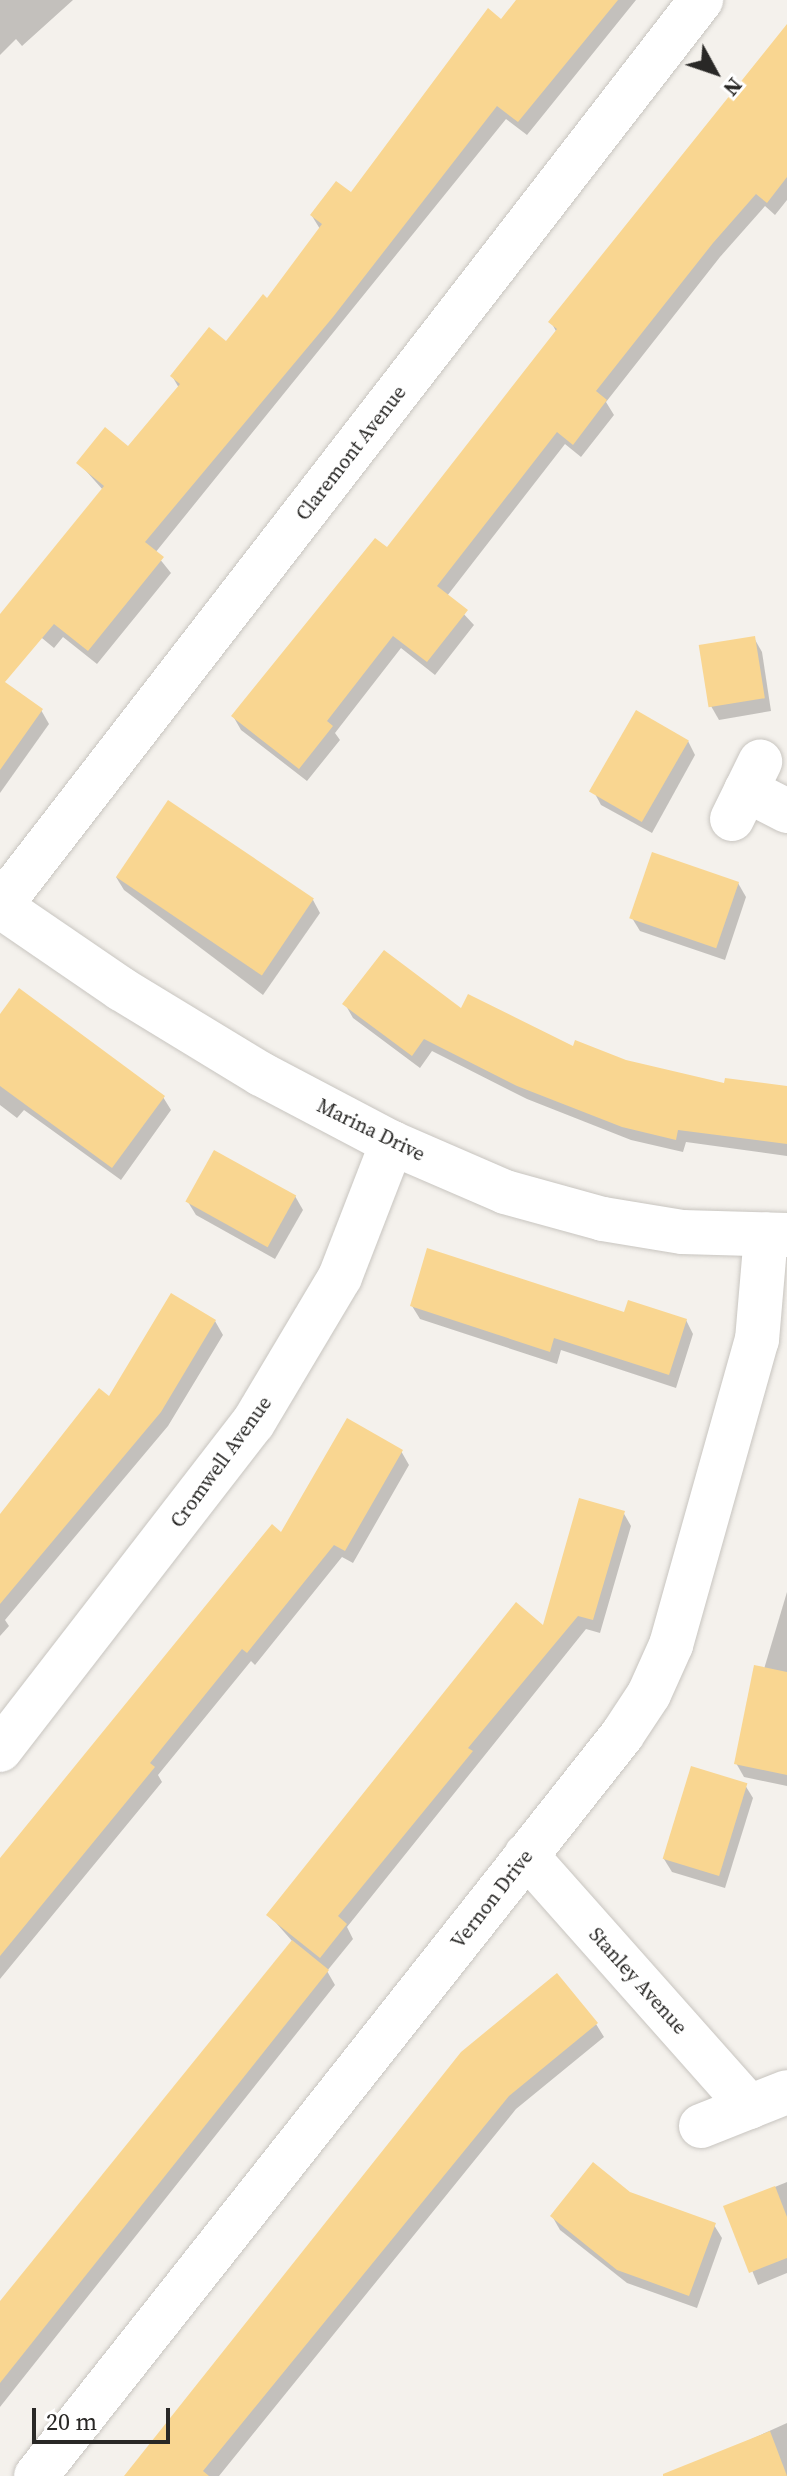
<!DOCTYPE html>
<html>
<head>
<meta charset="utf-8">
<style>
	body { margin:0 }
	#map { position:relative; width:787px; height:2476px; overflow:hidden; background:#f4f1ec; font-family:"Source Serif 4",serif }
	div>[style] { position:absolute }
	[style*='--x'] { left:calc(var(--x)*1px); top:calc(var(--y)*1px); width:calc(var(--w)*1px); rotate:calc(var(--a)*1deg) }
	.shadow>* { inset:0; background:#0003 }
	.building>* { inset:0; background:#f9d691; transform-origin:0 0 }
	.roads { filter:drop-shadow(0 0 2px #c8c5c0) drop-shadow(0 0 2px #c8c5c0) }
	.street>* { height:44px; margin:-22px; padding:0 22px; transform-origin:22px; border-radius:22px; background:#fff }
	span { translate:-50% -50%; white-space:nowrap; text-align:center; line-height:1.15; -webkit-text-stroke:8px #fff; paint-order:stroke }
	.street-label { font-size:20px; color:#292826 }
	.north { position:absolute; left:675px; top:32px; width:80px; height:80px; -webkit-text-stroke:6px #fff; paint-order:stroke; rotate:130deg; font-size:22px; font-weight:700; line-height:32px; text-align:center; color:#292826 }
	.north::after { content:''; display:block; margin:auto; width:28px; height:36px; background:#292826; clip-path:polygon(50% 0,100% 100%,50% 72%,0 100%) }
	.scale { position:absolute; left:32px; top:2408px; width:138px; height:36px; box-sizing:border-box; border:4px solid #292826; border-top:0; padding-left:10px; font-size:24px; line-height:28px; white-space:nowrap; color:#292826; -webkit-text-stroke:6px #fff; paint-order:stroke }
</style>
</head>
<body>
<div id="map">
	<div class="shadow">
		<div style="clip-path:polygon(0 0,73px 0,22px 46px,16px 39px,0 55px)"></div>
		<div style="clip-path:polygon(519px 0,636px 0,527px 135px,506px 119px,155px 553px,171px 573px,97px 664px,63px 637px,54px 648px,19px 619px,103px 490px,79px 463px,129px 449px,179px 388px,172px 376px,226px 344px,267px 300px,320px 229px,312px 216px,351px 194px)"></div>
		<div style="clip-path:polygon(787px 61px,787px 200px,775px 215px,765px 206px,720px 257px,606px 402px,614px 415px,581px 457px,565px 444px,447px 596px,474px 625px,435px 675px,401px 648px,335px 733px,340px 740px,307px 781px,241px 730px,233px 716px,387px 550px,557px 333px,551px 322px)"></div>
		<div style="clip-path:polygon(754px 638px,762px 652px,771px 711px,719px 720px,711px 706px)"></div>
		<div style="clip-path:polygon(0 681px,41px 710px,49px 724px,0 793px)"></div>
		<div style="clip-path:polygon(688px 741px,695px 755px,652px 833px,601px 805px,594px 792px)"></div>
		<div style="clip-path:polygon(116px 877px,313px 900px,320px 913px,263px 995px,124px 890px)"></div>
		<div style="clip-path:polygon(738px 883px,746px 897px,725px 960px,640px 931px,632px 918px)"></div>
		<div style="clip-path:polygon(345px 1004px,462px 1011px,574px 1049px,726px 1086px,787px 1088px,787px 1156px,686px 1142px,683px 1152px,631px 1140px,527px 1099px,432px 1051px,420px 1068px,353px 1018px)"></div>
		<div style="clip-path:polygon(0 1017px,163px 1097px,171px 1110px,121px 1180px,24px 1110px,17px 1118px,0 1105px)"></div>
		<div style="clip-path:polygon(295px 1196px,303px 1210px,275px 1259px,196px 1215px,188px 1202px)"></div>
		<div style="clip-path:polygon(412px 1306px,686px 1320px,693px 1334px,676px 1388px,561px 1350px,557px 1364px,420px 1319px)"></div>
		<div style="clip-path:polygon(215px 1321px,223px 1335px,168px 1426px,5px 1620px,9px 1626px,0 1636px,0 1517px,109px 1399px)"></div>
		<div style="clip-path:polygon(401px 1451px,409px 1465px,353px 1563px,342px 1557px,255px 1665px,251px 1661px,158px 1775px,162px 1782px,0 1979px,0 1860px,272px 1527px,281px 1535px)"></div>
		<div style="clip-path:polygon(623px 1512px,631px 1526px,600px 1633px,586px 1629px,347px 1927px,353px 1939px,327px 1971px,335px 1985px,0 2407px,0 2307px,293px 1942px,269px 1915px,544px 1628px)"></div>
		<div style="clip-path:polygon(787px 1592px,787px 1786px,744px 1777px,736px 1763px)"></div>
		<div style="clip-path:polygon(745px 1785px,753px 1798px,725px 1888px,672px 1872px,664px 1859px)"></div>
		<div style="clip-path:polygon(596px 2024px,604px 2037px,516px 2109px,219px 2476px,128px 2476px,463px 2053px)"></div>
		<div style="clip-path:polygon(787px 2182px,787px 2273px,758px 2285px,726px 2207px)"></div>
		<div style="clip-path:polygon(629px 2194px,714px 2225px,722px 2238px,697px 2308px,627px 2283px,560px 2230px,552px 2216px)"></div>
		<div style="clip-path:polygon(787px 2423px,787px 2476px,676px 2476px,714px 2456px)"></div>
	</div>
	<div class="building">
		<div style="clip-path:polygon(516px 0,618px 0,518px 122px,497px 106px,333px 317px,145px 542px,164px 557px,88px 651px,54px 624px,5px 682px,43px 709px,0 770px,0 614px,104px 486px,76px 463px,105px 427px,128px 446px,180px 384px,170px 376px,209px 327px,226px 341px,263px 294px,267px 298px,322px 224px,310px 215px,336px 181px,351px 192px,488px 8px,501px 19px)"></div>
		<div style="clip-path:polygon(787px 24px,787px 177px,767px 203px,756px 194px,713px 243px,596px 391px,607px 400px,573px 445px,557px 432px,437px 586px,468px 610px,427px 662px,393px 636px,327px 721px,333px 726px,299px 769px,231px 716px,375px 538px,387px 547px,557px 329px,548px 322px)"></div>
		<div style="left:755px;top:636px;width:63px;height:57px;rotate:81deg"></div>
		<div style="left:636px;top:710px;width:61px;height:94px;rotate:30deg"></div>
		<div style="left:168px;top:800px;width:176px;height:93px;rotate:34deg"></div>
		<div style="left:652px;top:852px;width:92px;height:70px;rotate:19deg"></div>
		<div style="clip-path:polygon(384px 950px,461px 1008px,468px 994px,573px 1046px,575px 1040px,626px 1060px,724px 1083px,725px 1078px,787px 1086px,787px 1144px,678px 1130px,676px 1140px,622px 1127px,517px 1086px,424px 1039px,412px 1056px,342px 1004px)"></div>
		<div style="clip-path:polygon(19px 988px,165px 1096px,112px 1168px,0 1086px,0 1014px)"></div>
		<div style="left:214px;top:1150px;width:94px;height:59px;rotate:29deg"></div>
		<div style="clip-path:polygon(427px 1248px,624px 1312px,628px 1300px,687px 1319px,669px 1375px,554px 1338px,550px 1352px,410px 1306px)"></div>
		<div style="clip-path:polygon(171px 1293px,216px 1320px,161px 1412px,0 1604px,0 1514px,99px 1388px,109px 1396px)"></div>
		<div style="clip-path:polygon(347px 1418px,403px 1450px,345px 1551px,334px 1545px,247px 1653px,242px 1649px,150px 1763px,155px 1767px,0 1956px,0 1858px,272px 1524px,281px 1532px)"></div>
		<div style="clip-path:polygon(579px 1498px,625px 1511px,593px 1620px,578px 1616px,468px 1748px,473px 1751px,338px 1916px,347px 1924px,320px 1958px,266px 1915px,516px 1602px,543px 1625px)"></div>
		<div style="clip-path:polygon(754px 1665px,787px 1672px,787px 1775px,734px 1764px)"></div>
		<div style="left:691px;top:1766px;width:59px;height:97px;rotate:17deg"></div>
		<div style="clip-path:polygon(292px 1940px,329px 1970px,0 2383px,0 2301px)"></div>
		<div style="clip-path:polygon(557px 1973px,598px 2023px,509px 2096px,203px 2471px,209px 2476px,124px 2476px,461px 2052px)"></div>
		<div style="clip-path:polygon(593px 2162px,630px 2192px,716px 2223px,689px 2296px,617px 2270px,550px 2216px)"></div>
		<div style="clip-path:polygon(775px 2186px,787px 2217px,787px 2258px,749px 2273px,723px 2206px)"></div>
		<div style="clip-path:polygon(770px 2431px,787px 2476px,663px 2476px,663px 2474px)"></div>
	</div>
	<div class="roads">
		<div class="street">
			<div style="--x:746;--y:790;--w:46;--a:27.1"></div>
			<div style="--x:732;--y:819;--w:64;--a:-63.8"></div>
			<div style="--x:0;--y:906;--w:1146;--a:-52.27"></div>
			<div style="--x:0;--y:906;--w:147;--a:34.4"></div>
			<div style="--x:121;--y:989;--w:164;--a:31.3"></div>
			<div style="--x:261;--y:1074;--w:148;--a:27.8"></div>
			<div style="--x:392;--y:1143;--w:123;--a:23.4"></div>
			<div style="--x:505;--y:1192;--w:102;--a:15.4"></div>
			<div style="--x:603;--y:1219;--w:80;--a:9.3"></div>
			<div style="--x:682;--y:1232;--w:105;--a:1.6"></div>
			<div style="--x:0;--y:1750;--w:413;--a:-52.3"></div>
			<div style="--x:253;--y:1423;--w:170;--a:-59.2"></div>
			<div style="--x:340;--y:1277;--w:144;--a:-68.8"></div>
			<div style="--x:526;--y:1855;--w:337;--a:48.4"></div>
			<div style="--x:701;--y:2126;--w:92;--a:-21.6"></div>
			<div style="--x:36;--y:2476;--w:945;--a:-51.66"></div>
			<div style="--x:622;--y:1735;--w:49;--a:-56.6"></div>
			<div style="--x:649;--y:1694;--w:54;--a:-65.8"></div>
			<div style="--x:671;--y:1645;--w:317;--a:-74.3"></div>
			<div style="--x:757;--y:1340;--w:106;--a:-85.1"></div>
		</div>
	</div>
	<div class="street-label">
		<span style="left:351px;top:453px;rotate:-52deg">Claremont Avenue</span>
		<span style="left:371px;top:1130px;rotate:26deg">Marina Drive</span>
		<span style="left:221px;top:1462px;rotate:-54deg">Cromwell Avenue</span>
		<span style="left:492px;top:1899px;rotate:-52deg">Vernon Drive</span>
		<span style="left:638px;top:1981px;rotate:48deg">Stanley Avenue</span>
	</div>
	<div class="north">N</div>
	<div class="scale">20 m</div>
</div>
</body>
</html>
